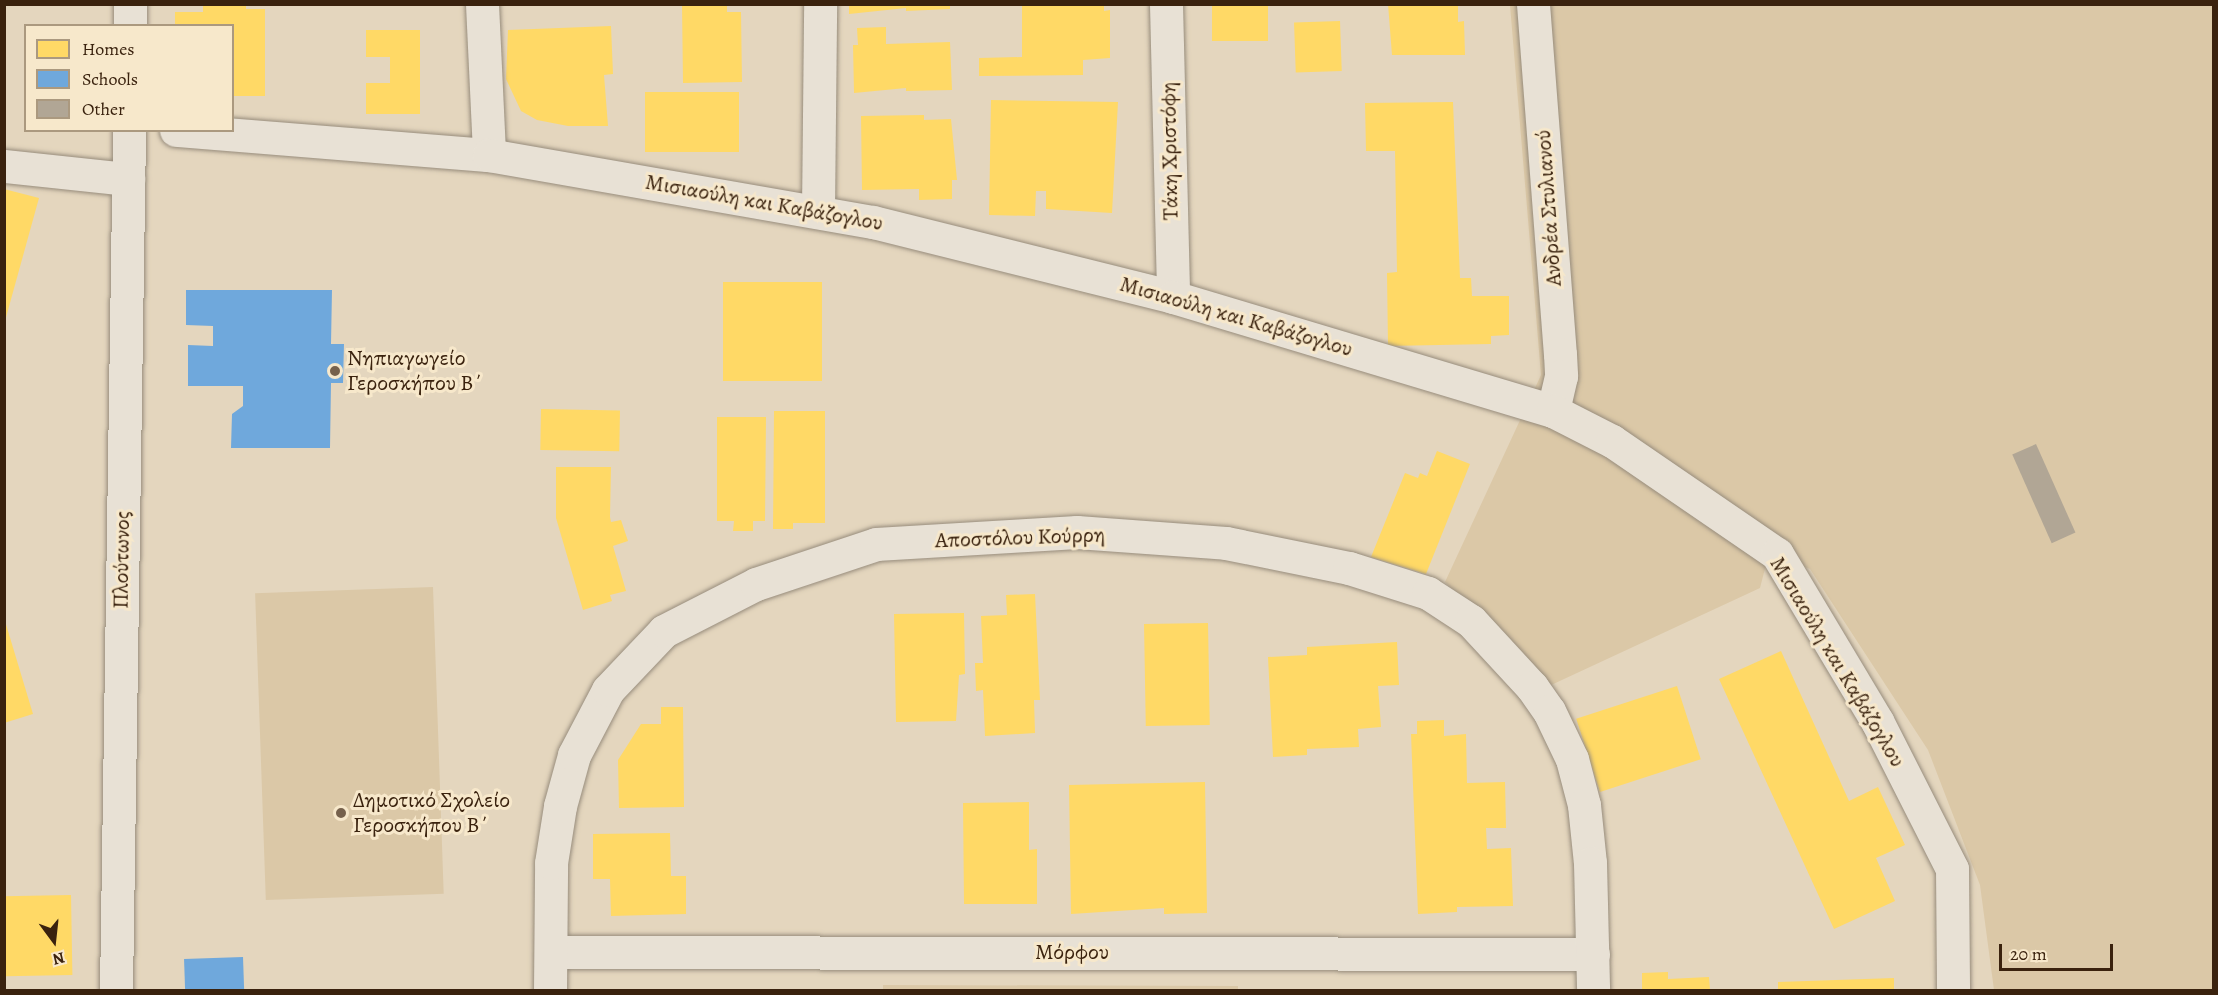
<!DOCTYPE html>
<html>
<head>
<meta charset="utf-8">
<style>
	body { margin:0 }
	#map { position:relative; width:2218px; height:995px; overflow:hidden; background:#e4d6be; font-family:Alegreya,serif }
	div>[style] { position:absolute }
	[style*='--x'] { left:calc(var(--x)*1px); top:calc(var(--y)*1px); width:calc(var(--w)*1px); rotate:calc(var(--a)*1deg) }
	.green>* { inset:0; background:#dbc8a7; transform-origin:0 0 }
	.homes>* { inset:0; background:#ffd966; transform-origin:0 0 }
	.schools>* { inset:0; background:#6fa8dc; transform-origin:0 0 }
	.building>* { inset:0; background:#b1a695; transform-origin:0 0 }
	.roads { filter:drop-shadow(0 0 2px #978c7c) drop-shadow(0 0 2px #978c7c) }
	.minor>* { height:33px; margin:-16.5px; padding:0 16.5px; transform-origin:16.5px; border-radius:16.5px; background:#e8e1d5 }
	.dots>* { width:16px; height:16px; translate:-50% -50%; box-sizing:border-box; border:3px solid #f7e8cb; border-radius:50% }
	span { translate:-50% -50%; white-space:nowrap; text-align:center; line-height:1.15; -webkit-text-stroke:6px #f7e8cb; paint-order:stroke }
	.street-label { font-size:22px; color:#3a220e }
	.poi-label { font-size:22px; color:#3a220e }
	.left { translate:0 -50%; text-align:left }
	.frame { position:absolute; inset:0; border:6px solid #3a220e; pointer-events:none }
	.legend { position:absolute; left:24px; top:24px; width:210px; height:108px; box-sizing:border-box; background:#f7e8cb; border:2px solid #ab997f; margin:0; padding:8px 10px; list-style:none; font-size:18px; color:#3a220e }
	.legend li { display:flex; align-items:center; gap:12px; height:30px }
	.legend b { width:30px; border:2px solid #ab997f }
	.north { position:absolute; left:24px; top:911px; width:60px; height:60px; -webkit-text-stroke:4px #f7e8cb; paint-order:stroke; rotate:165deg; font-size:16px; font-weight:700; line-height:24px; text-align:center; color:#3a220e }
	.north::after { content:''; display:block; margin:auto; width:21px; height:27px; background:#3a220e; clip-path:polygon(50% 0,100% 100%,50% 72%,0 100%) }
	.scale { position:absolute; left:1999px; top:944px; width:114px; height:27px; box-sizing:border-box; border:3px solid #3a220e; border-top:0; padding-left:8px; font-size:18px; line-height:21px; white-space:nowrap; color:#3a220e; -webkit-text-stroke:4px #f7e8cb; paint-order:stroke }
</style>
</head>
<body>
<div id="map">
	<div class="green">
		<div style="clip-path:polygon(1510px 5px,2213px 5px,2213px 990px,1994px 990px,1980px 885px,1928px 750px,1810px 569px,1769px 553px,1760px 588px,1549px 686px,1445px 582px,1541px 375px)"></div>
		<div style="left:433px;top:587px;width:307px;height:178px;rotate:88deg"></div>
		<div style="clip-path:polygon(883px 985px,1238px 986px,1238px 990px,883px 990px)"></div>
	</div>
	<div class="homes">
		<div style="clip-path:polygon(203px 4px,246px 4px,246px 9px,265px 9px,265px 96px,232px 96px,232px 26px,175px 26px,175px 12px,203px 12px)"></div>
		<div style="clip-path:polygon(849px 4px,950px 4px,950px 9px,906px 11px,906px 8px,849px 14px)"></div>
		<div style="clip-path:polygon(1022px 4px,1104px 4px,1104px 11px,1110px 10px,1110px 58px,1083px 60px,1083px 75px,979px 76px,979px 58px,1022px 57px)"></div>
		<div style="left:1212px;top:4px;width:56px;height:37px"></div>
		<div style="clip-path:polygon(1388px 4px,1458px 4px,1458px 22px,1464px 21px,1465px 55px,1392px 55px)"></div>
		<div style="clip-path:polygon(682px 5px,727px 5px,727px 12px,741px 12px,742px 82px,683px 83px)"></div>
		<div style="left:1340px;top:21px;width:50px;height:46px;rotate:88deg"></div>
		<div style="clip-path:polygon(611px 26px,613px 74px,604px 75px,608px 126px,568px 126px,537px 120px,521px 111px,506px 79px,508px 30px)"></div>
		<div style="clip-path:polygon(886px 27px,886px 44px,950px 42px,952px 90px,906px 91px,906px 88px,854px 93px,853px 45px,858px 45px,857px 28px)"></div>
		<div style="clip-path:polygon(366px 30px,420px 30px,420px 114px,366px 114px,366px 83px,390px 83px,390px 57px,366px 57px)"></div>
		<div style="left:645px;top:92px;width:94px;height:60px"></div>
		<div style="clip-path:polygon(991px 100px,1118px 102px,1112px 213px,1046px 209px,1046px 191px,1036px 191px,1035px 216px,989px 215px)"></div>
		<div style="clip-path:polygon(1453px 102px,1460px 278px,1471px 278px,1472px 296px,1509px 296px,1509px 335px,1491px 336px,1491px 344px,1388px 346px,1387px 273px,1397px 272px,1395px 151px,1366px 151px,1365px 103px)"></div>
		<div style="clip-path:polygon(924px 115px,924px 120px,951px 119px,957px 180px,952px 180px,952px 199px,919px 200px,919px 189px,862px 190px,861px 116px)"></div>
		<div style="clip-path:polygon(4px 189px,39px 198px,5px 321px,4px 321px)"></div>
		<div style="left:723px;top:282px;width:99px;height:99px"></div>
		<div style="left:541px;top:409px;width:79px;height:41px;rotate:1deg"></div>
		<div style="clip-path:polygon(774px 411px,825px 411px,825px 523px,793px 523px,793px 529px,773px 529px)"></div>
		<div style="clip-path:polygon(717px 417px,766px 417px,765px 521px,753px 521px,753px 531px,733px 531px,734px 521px,717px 521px)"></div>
		<div style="clip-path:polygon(1437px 451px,1470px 464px,1426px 574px,1371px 557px,1405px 473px,1418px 478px,1420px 473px,1427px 476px)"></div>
		<div style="clip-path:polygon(556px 467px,611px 467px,610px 517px,611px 522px,621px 520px,628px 541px,613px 546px,626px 591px,610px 595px,612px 601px,583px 610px,556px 518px)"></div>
		<div style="clip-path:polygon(1035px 594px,1040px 700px,1034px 700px,1035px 733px,985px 736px,983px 690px,976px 691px,975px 663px,983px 663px,981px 616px,1007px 615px,1006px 595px)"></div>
		<div style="clip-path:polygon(964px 613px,965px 674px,959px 675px,956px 721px,896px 722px,894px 614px)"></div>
		<div style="clip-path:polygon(5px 621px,33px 714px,4px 723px,4px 622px)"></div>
		<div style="left:1208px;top:623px;width:102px;height:64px;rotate:89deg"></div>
		<div style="clip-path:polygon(1397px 642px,1399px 685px,1378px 686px,1381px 727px,1358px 729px,1359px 747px,1307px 749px,1307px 755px,1273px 757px,1268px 657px,1307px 655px,1307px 647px)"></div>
		<div style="clip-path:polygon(1781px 651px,1849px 801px,1878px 787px,1905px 845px,1876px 858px,1895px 901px,1834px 929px,1719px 679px)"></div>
		<div style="left:1677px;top:686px;width:77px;height:106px;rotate:72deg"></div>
		<div style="clip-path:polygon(661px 707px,683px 707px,684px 807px,619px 808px,618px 760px,641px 724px,661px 724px)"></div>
		<div style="clip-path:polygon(1444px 720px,1444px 736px,1466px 734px,1467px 783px,1505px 782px,1506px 828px,1486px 828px,1487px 849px,1511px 848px,1513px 906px,1457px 907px,1457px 912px,1418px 914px,1411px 734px,1417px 734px,1417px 721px)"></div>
		<div style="clip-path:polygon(1205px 782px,1207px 913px,1164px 914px,1164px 908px,1071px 914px,1069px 785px)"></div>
		<div style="clip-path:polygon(1029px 802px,1029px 850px,1037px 849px,1037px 904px,964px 904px,963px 803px)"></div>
		<div style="clip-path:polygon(670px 833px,671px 876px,686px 876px,686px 914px,611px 916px,610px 879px,593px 879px,593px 834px)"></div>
		<div style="left:71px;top:895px;width:80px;height:67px;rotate:89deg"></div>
		<div style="clip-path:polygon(1668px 972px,1668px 979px,1709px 977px,1710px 990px,1642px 990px,1642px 973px)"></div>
		<div style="clip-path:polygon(1894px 978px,1894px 990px,1778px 990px,1778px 982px)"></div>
	</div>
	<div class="schools">
		<div style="clip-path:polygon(186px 290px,332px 290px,331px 344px,344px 344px,343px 383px,331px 383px,330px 448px,231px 448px,232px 414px,243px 406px,243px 386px,188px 386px,188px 345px,213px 346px,213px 326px,186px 325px)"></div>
		<div style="left:243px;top:957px;width:33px;height:59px;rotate:88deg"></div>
	</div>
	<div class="building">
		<div style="left:2036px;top:444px;width:97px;height:26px;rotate:66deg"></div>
	</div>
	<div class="roads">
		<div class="minor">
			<div style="--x:482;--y:4;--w:151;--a:87.3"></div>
			<div style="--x:1166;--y:4;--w:293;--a:88.6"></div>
			<div style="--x:1533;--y:4;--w:351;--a:85.6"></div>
			<div style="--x:1560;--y:354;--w:22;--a:87"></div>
			<div style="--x:1561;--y:376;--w:36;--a:103"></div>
			<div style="--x:130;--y:26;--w:22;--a:-90"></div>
			<div style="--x:176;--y:130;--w:314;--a:4.6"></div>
			<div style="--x:489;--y:155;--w:390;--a:9.9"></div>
			<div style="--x:873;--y:222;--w:309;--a:14"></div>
			<div style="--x:1173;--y:297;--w:397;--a:16.7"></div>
			<div style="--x:1553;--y:411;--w:66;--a:27"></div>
			<div style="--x:1612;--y:441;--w:200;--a:34.4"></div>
			<div style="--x:1777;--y:554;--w:195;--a:59.1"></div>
			<div style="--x:1877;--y:721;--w:166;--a:63.1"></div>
			<div style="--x:1952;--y:869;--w:121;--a:89.5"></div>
			<div style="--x:4;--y:166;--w:125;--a:6"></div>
			<div style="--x:818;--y:211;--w:207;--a:-89.4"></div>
			<div style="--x:552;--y:952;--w:1041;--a:0.11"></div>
			<div style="--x:116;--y:990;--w:860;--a:-89.13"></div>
			<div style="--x:550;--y:990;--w:127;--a:-89.5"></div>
			<div style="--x:551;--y:863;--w:58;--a:-81"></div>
			<div style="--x:560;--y:806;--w:53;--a:-74.6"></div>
			<div style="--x:574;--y:755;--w:73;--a:-62.4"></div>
			<div style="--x:608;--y:690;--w:81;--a:-46.5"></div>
			<div style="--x:664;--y:631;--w:103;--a:-27.1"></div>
			<div style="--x:756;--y:584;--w:126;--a:-18.4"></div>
			<div style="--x:876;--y:544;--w:201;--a:-3.4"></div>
			<div style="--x:1077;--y:532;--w:149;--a:4.2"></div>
			<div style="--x:1226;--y:543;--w:126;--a:11.5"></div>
			<div style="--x:1349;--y:568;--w:83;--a:17.6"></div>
			<div style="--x:1428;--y:593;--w:51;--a:33.1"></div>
			<div style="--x:1471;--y:621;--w:90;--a:47.3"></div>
			<div style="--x:1532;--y:687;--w:29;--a:55"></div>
			<div style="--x:1549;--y:711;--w:53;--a:64.4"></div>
			<div style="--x:1572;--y:759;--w:48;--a:75.4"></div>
			<div style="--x:1584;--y:805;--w:58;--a:84.1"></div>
			<div style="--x:1590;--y:863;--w:127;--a:88.6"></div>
		</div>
	</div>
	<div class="dots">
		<div style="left:335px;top:371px;background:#76614c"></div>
		<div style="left:341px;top:813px;background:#76614c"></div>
	</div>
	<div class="street-label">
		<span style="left:1170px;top:151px;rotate:-91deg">Τάκη Χριστόφη</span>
		<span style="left:764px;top:203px;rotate:10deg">Μισιαούλη και Καβάζογλου</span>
		<span style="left:1549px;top:208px;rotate:-94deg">Ανδρέα Στυλιανού</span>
		<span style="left:1236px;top:317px;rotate:16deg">Μισιαούλη και Καβάζογλου</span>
		<span style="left:1020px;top:538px;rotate:-2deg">Αποστόλου Κούρρη</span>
		<span style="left:122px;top:560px;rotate:-89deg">Πλούτωνος</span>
		<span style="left:1837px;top:662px;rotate:59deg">Μισιαούλη και Καβάζογλου</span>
		<span style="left:1072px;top:953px">Μόρφου</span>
	</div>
	<div class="poi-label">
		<span class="left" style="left:347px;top:371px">Νηπιαγωγείο<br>Γεροσκήπου Β΄</span>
		<span class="left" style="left:353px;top:813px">Δημοτικό Σχολείο<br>Γεροσκήπου Β΄</span>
	</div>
	<div class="frame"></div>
	<ul class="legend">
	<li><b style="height:16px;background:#ffd966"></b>Homes</li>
	<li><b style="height:16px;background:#6fa8dc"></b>Schools</li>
	<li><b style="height:16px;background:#b1a695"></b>Other</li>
	</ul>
	<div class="north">N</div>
	<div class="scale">20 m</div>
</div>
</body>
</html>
